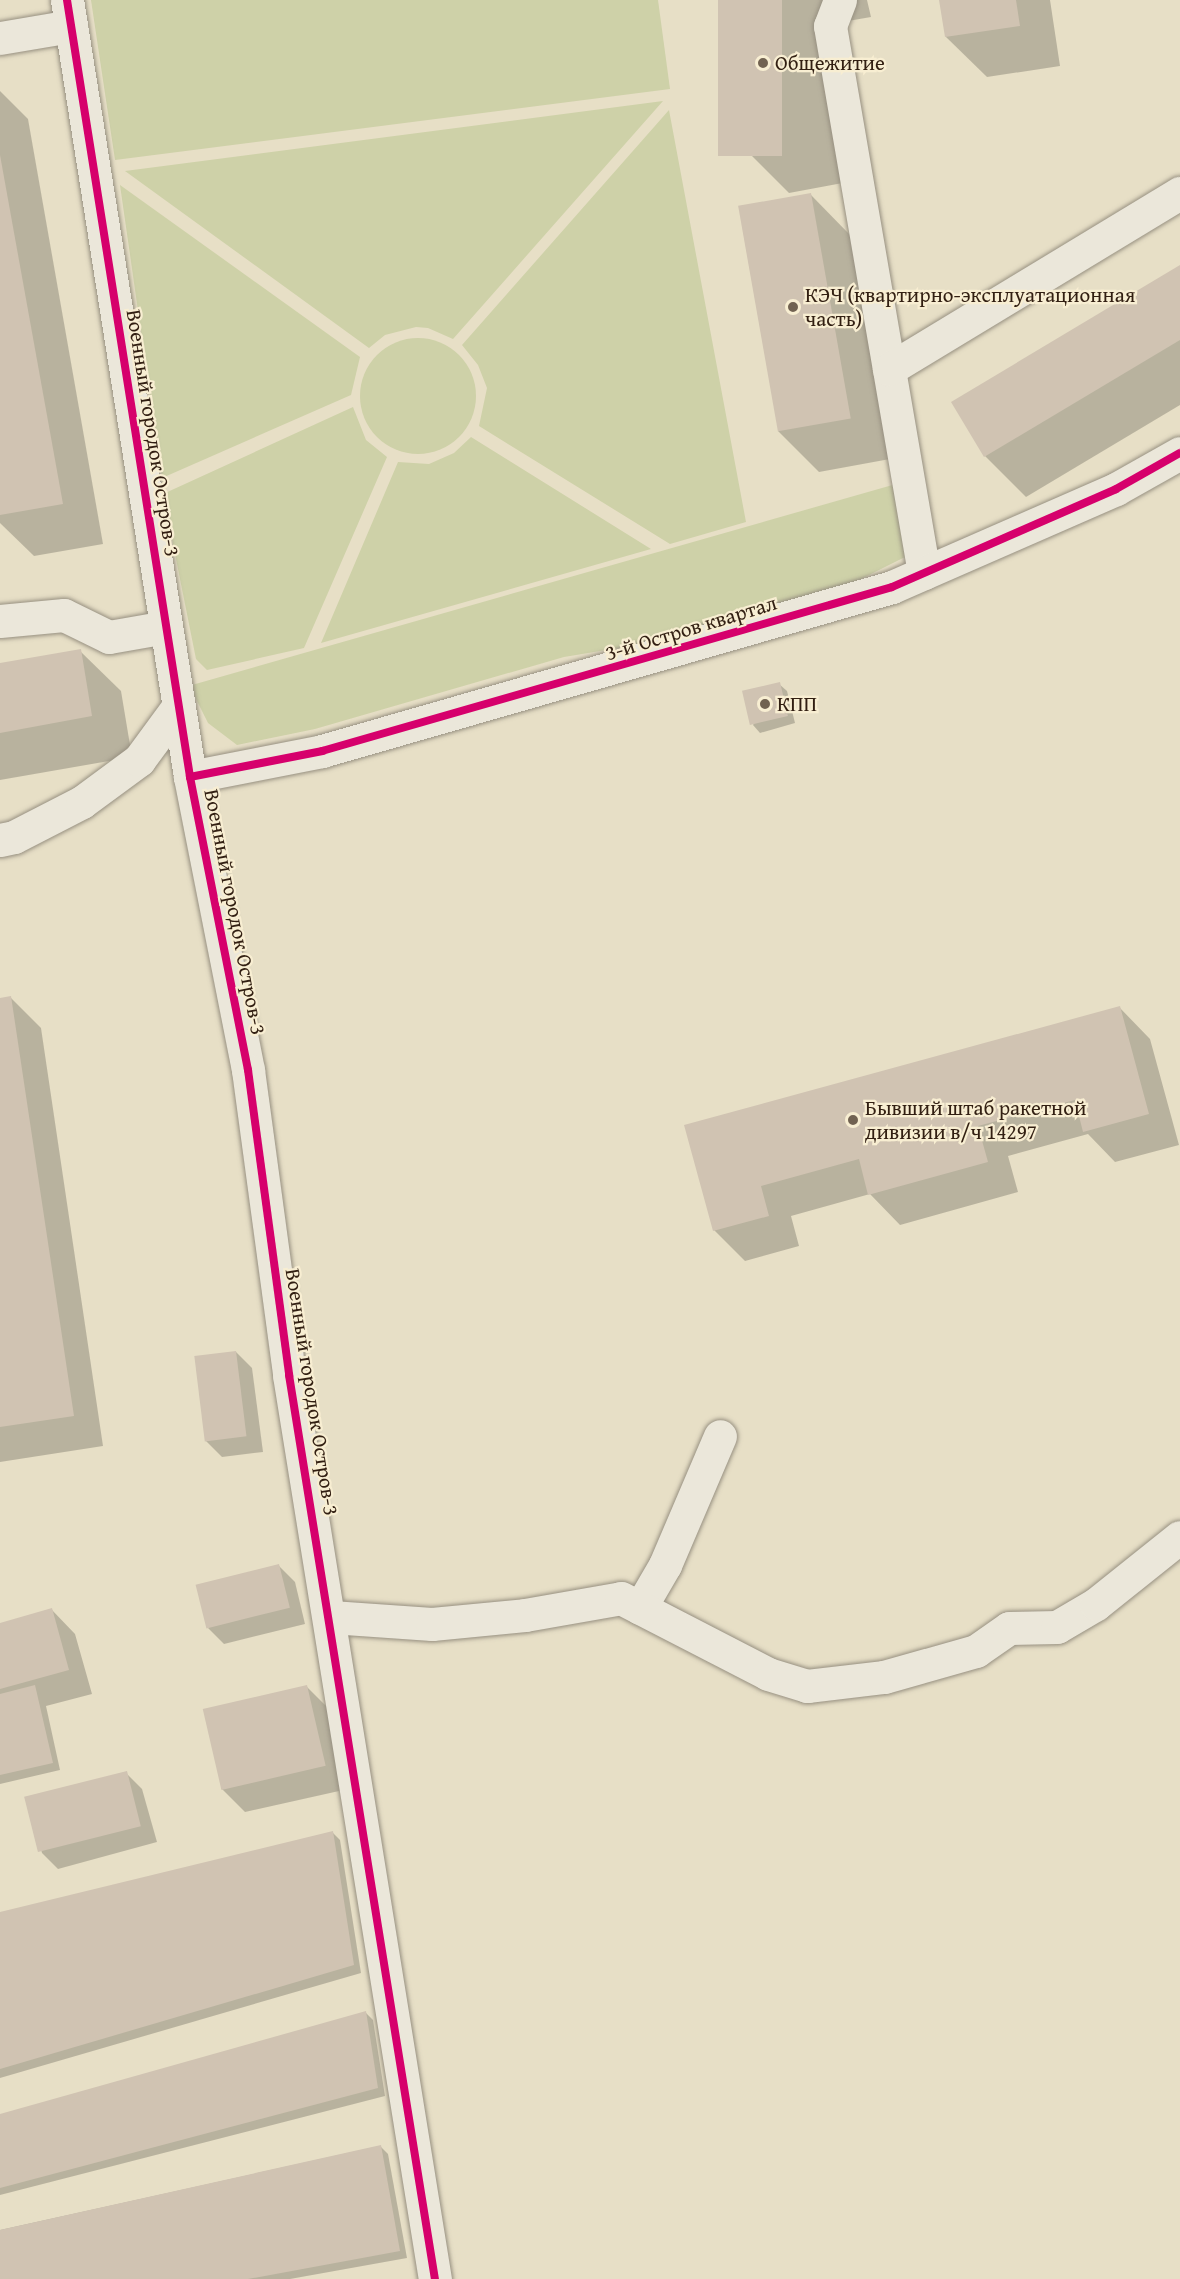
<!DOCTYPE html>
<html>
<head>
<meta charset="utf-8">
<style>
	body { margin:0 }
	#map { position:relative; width:1180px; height:2279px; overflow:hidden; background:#e7dfc6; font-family:"Gentium Book Plus",serif }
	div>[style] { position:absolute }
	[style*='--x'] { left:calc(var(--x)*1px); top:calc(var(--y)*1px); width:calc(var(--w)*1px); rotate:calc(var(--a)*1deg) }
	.green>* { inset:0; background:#ced1a8 }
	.round { border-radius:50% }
	.shadow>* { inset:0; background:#0003 }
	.building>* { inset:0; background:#d0c3b2; transform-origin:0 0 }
	.roads { filter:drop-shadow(0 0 2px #979081) drop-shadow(0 0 2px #979081) }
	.minor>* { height:33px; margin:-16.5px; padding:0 16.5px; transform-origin:16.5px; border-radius:16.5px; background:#ebe7da }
	.cycleway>* { height:8px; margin:-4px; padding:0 4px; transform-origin:4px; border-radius:4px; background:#d6006c }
	.dots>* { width:16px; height:16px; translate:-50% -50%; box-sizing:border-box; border:3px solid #f8eed2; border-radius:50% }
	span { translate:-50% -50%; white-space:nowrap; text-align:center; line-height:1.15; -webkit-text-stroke:4.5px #f8eed2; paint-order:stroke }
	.poi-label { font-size:21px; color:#321f12 }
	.left { translate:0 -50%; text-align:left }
	.street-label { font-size:21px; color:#321f12 }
</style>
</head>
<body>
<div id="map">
	<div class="green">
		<div style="clip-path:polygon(91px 0,658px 0,670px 89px,115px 160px)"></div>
		<div style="clip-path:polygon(663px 101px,453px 339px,428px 328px,416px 327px,385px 335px,369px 348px,125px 171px)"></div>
		<div style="clip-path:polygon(669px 110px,746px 522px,670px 544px,479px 426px,487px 388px,478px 365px,462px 345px)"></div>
		<div style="clip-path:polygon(120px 185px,360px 357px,351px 395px,162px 478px)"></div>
		<div class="round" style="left:360px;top:338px;width:116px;height:116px"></div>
		<div style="clip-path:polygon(353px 407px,366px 440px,387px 457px,304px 648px,207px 670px,196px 659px,163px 494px)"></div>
		<div style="clip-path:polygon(471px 437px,651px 549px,321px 643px,398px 462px,429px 464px,454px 453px)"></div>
		<div style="clip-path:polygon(896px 484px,909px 555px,775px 622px,564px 657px,315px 729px,237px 745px,208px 723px,194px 695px,192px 685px)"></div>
	</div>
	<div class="shadow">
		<div style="clip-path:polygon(720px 0,867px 0,871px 17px,819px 26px,848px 182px,789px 193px,748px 152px)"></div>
		<div style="clip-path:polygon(940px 0,1050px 0,1060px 66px,987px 77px,946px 37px)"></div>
		<div style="clip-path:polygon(0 91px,28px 119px,103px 544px,34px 556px,0 523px)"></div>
		<div style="clip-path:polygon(811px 195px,851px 236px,890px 459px,819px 472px,778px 431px)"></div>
		<div style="clip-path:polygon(1180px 267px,1180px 405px,1026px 497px,985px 456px)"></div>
		<div style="clip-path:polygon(80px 651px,121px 691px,132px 757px,0 780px,0 665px)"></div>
		<div style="clip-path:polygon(779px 684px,787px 691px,795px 723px,760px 733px,753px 725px)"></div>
		<div style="clip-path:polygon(11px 998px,41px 1028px,103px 1446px,0 1462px,0 999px)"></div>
		<div style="clip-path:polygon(1120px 1008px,1150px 1039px,1179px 1145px,1115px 1162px,1088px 1134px,1008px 1156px,1018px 1192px,900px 1225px,870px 1194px,791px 1216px,799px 1246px,745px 1261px,714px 1230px,686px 1127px)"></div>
		<div style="clip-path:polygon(236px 1352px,252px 1368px,263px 1452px,222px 1457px,206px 1441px)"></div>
		<div style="clip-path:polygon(279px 1566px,295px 1582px,305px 1624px,224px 1644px,208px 1628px)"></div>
		<div style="clip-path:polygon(52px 1610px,75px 1634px,92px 1694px,46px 1706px,60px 1770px,0 1784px,0 1624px)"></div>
		<div style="clip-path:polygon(306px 1686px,330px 1710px,348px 1789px,245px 1812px,221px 1788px)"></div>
		<div style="clip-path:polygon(126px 1773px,142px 1789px,157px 1842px,58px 1869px,42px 1853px,27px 1799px)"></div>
		<div style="clip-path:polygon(332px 1832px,340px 1840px,361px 1973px,0 2078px,0 1914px)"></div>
		<div style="clip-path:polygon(366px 2013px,373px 2020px,385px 2096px,0 2195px,0 2118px)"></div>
		<div style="clip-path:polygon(380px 2146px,388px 2154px,407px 2258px,290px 2279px,0 2279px,0 2230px)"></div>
	</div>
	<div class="building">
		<div style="left:718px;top:0;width:64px;height:156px"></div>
		<div style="clip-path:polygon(939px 0,1016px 0,1020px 26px,945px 37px)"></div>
		<div style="clip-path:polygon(0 155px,63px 504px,0 515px)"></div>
		<div style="left:811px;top:193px;width:229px;height:74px;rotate:80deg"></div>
		<div style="clip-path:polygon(1180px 265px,1180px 340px,984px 457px,951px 402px)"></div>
		<div style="clip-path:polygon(81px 649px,92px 716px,0 733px,0 663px)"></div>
		<div style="left:780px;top:682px;width:35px;height:39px;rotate:77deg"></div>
		<div style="clip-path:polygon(11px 996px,74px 1416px,0 1427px,0 998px)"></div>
		<div style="clip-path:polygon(1120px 1006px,1149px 1114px,1083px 1132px,1075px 1100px,978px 1126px,988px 1162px,868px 1195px,859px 1159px,761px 1186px,769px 1216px,713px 1231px,684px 1125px)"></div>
		<div style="left:236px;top:1351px;width:86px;height:42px;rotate:83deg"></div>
		<div style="left:279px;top:1564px;width:45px;height:86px;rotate:76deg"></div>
		<div style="clip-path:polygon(52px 1608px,69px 1670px,0 1689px,0 1623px)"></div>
		<div style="clip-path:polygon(35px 1685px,53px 1763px,0 1775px,0 1694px)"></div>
		<div style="left:307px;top:1685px;width:83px;height:107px;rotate:77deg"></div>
		<div style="left:127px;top:1771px;width:57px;height:106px;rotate:76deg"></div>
		<div style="clip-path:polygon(333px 1831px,354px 1965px,0 2069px,0 1912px)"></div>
		<div style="clip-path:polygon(366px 2011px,378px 2088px,0 2188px,0 2114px)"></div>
		<div style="clip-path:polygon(381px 2145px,400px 2251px,248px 2279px,0 2279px,0 2230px)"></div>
	</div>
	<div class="roads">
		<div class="minor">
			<div style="--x:67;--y:0;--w:787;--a:81"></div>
			<div style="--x:190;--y:777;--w:299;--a:78.8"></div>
			<div style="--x:248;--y:1070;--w:308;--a:82.3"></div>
			<div style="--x:289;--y:1375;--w:916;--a:80.83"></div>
			<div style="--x:840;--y:0;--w:28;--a:111"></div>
			<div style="--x:830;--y:26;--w:555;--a:80.25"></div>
			<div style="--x:0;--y:38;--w:72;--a:-9.6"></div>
			<div style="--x:889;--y:369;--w:340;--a:-31.2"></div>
			<div style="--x:0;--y:621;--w:64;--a:-5.4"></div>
			<div style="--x:64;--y:615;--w:50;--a:26.1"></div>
			<div style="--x:109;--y:637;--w:58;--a:-10"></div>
			<div style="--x:190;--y:777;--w:135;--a:-11.1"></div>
			<div style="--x:322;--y:751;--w:593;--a:-16.05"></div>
			<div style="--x:892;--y:587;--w:244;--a:-23.6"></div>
			<div style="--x:1116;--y:489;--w:73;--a:-29.4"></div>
			<div style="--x:0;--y:840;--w:14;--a:-12"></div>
			<div style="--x:14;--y:837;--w:76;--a:-27.2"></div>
			<div style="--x:82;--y:802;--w:71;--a:-36.4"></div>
			<div style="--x:139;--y:760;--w:66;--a:-53.7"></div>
			<div style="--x:640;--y:1608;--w:50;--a:-59.8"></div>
			<div style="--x:665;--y:1565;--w:140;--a:-66.9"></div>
			<div style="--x:331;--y:1617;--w:101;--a:4"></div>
			<div style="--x:432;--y:1624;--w:93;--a:-5.5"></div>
			<div style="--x:525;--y:1615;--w:97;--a:-10"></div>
			<div style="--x:621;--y:1598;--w:165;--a:27.3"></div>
			<div style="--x:768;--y:1674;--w:41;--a:17.1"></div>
			<div style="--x:807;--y:1686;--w:78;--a:-6.7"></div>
			<div style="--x:884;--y:1677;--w:96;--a:-15.8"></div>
			<div style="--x:976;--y:1651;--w:40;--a:-34.9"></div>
			<div style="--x:1009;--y:1628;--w:48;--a:-1.2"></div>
			<div style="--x:1057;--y:1627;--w:45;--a:-30.5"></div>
			<div style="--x:1096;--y:1604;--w:107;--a:-38.6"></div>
		</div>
	</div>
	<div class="cycleway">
		<div style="--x:67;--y:0;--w:787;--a:81"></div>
		<div style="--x:190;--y:777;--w:299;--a:78.8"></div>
		<div style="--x:248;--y:1070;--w:308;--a:82.3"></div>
		<div style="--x:289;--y:1375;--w:916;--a:80.83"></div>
		<div style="--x:190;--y:777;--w:135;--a:-11.1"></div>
		<div style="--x:322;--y:751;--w:593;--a:-16.05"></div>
		<div style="--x:892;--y:587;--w:244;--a:-23.6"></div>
		<div style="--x:1116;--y:489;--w:73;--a:-29.4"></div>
	</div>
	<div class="dots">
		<div style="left:763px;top:63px;background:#716251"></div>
		<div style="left:793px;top:307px;background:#716251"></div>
		<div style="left:765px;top:704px;background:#716251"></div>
		<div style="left:853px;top:1120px;background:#716251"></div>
	</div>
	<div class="poi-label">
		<span class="left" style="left:775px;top:63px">Общежитие</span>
		<span class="left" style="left:805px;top:307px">КЭЧ (квартирно-эксплуатационная<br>часть)</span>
		<span class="left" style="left:777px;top:704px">КПП</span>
		<span class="left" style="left:865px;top:1120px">Бывший штаб ракетной<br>дивизии в/ч 14297</span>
	</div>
	<div class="street-label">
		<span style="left:153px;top:433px;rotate:81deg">Военный городок Остров-3</span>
		<span style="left:691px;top:628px;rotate:-17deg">3-й Остров квартал</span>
		<span style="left:235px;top:912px;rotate:79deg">Военный городок Остров-3</span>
		<span style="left:312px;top:1392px;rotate:81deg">Военный городок Остров-3</span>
	</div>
</div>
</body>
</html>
